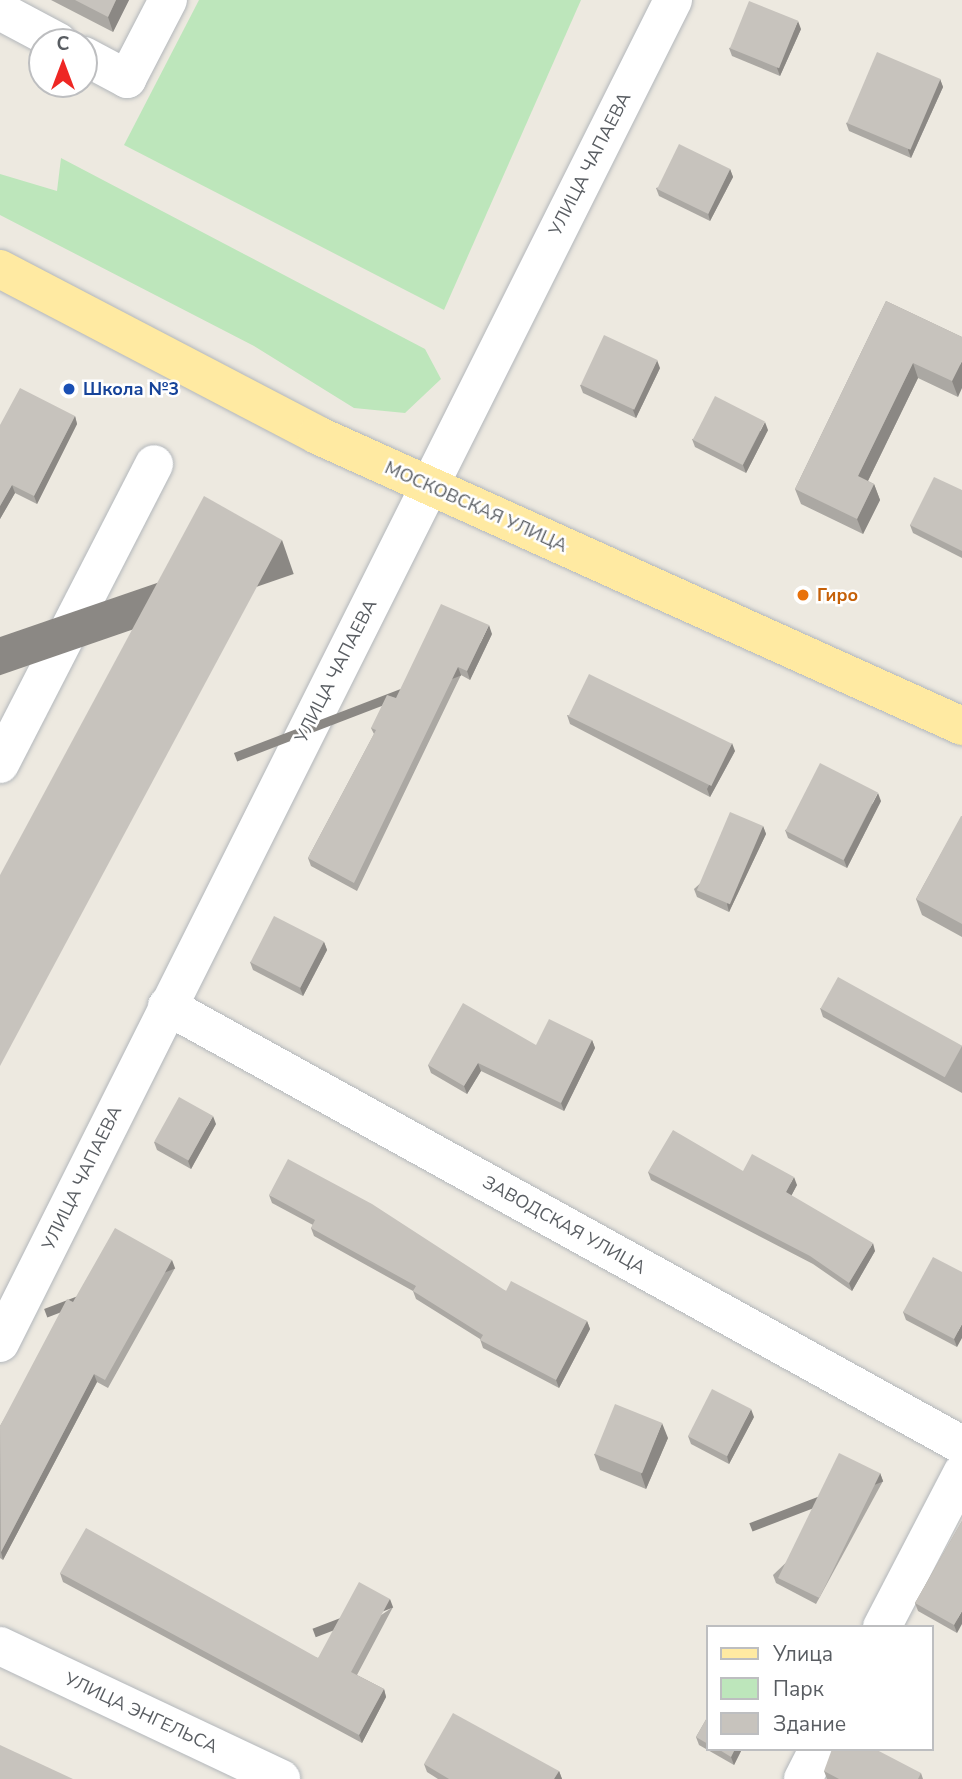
<!DOCTYPE html>
<html>
<head>
<meta charset="utf-8">
<style>
	body { margin:0 }
	#map { position:relative; width:962px; height:1779px; overflow:hidden; background:#ede9e0; font-family:"Nunito Sans",sans-serif }
	div>[style] { position:absolute }
	[style*='--x'] { left:calc(var(--x)*1px); top:calc(var(--y)*1px); width:calc(var(--w)*1px); rotate:calc(var(--a)*1deg) }
	.green>* { inset:0; background:#bde6bb }
	.roads { filter:drop-shadow(0 0 2px #b3b7bb) drop-shadow(0 0 2px #b3b7bb) }
	.minor>* { height:38px; margin:-19px; padding:0 19px; transform-origin:19px; border-radius:19px; background:#fff }
	.major>* { height:38px; margin:-19px; padding:0 19px; transform-origin:19px; border-radius:19px; background:#ffeaa2 }
	.wall>* { inset:0; background:#aba8a3 }
	.shaded-wall>* { inset:0; background:#8b8884; transform-origin:0 0 }
	.building>* { inset:0; background:#c7c3bd; transform-origin:0 0 }
	.dots>* { width:19px; height:19px; translate:-50% -50%; box-sizing:border-box; border:4px solid #fff; border-radius:50% }
	span { translate:-50% -50%; white-space:nowrap; text-align:center; line-height:1.15; -webkit-text-stroke:5px #fff; paint-order:stroke }
	.street-label { font-size:18px; color:#595d62 }
	.transit-label { font-size:18px; color:#164399; font-weight:700 }
	.left { translate:0 -50%; text-align:left }
	.food-label { font-size:18px; color:#c56008; font-weight:700 }
	.legend { position:absolute; left:706px; top:1625px; width:228px; height:126px; box-sizing:border-box; background:#fff; border:2px solid #bdbec0; margin:0; padding:9px 12px; list-style:none; font-size:21px; color:#595d62 }
	.legend li { display:flex; align-items:center; gap:14px; height:35px }
	.legend b { width:35px; border:2px solid #bdbec0 }
	.north { position:absolute; left:28px; top:28px; width:70px; height:70px; box-sizing:border-box; background:#fff; border:2px solid #bdbec0; border-radius:50%; rotate:0deg; font-size:19px; font-weight:700; line-height:28px; text-align:center; color:#595d62 }
	.north::after { content:''; display:block; margin:auto; width:24px; height:32px; background:#ee2724; clip-path:polygon(50% 0,100% 100%,50% 72%,0 100%) }
</style>
</head>
<body>
<div id="map">
	<div class="green">
		<div style="clip-path:polygon(199px 0,581px 0,444px 310px,124px 145px)"></div>
		<div style="clip-path:polygon(61px 158px,425px 349px,441px 379px,405px 413px,354px 408px,254px 346px,0 215px,0 174px,57px 191px)"></div>
	</div>
	<div class="roads">
		<div class="minor">
			<div style="--x:0;--y:11;--w:66;--a:28.1"></div>
			<div style="--x:84;--y:56;--w:49;--a:28.1"></div>
			<div style="--x:127;--y:79;--w:89;--a:-62.6"></div>
			<div style="--x:0;--y:764;--w:337;--a:-62.8"></div>
			<div style="--x:167;--y:1006;--w:908;--a:28.91"></div>
			<div style="--x:0;--y:1343;--w:1502;--a:-63.38"></div>
			<div style="--x:882;--y:1627;--w:174;--a:-62.5"></div>
			<div style="--x:0;--y:1646;--w:311;--a:25.3"></div>
			<div style="--x:803;--y:1779;--w:34;--a:-63"></div>
		</div>
		<div class="major">
			<div style="--x:0;--y:269;--w:358;--a:27.6"></div>
			<div style="--x:317;--y:435;--w:708;--a:24.28"></div>
		</div>
	</div>
	<div class="wall">
		<div style="clip-path:polygon(51px 0,129px 0,113px 32px)"></div>
		<div style="clip-path:polygon(801px 29px,780px 76px,732px 56px,729px 48px)"></div>
		<div style="clip-path:polygon(940px 79px,943px 87px,911px 158px,849px 131px,846px 123px)"></div>
		<div style="clip-path:polygon(730px 169px,733px 177px,710px 221px,659px 196px,656px 188px)"></div>
		<div style="clip-path:polygon(886px 301px,962px 337px,958px 397px,918px 378px,868px 481px,874px 484px,880px 500px,863px 534px,801px 504px,795px 489px)"></div>
		<div style="clip-path:polygon(660px 368px,636px 418px,583px 393px,580px 385px)"></div>
		<div style="clip-path:polygon(75px 416px,77px 424px,37px 504px,15px 493px,0 519px,0 425px)"></div>
		<div style="clip-path:polygon(768px 430px,746px 473px,695px 447px,692px 439px)"></div>
		<div style="clip-path:polygon(962px 490px,962px 558px,913px 533px,910px 525px)"></div>
		<div style="clip-path:polygon(492px 634px,470px 680px,461px 675px,357px 891px,311px 866px,308px 858px,374px 734px,371px 728px)"></div>
		<div style="clip-path:polygon(567px 715px,735px 751px,710px 797px,570px 724px)"></div>
		<div style="clip-path:polygon(881px 801px,847px 868px,788px 838px,785px 830px)"></div>
		<div style="clip-path:polygon(962px 816px,962px 937px,922px 915px,916px 899px)"></div>
		<div style="clip-path:polygon(763px 826px,766px 834px,729px 912px,697px 897px,694px 889px)"></div>
		<div style="clip-path:polygon(324px 942px,327px 950px,303px 996px,253px 970px,250px 962px)"></div>
		<div style="clip-path:polygon(820px 1008px,962px 1046px,962px 1093px,823px 1017px)"></div>
		<div style="clip-path:polygon(592px 1040px,595px 1048px,564px 1111px,481px 1071px,467px 1094px,431px 1073px,428px 1065px,536px 1045px)"></div>
		<div style="clip-path:polygon(216px 1124px,191px 1169px,157px 1150px,154px 1142px)"></div>
		<div style="clip-path:polygon(743px 1171px,797px 1185px,791px 1196px,875px 1251px,852px 1291px,813px 1264px,651px 1180px,648px 1172px)"></div>
		<div style="clip-path:polygon(269px 1195px,506px 1291px,587px 1321px,590px 1329px,559px 1388px,483px 1348px,480px 1339px,416px 1299px,413px 1291px,314px 1236px,311px 1228px,313px 1225px,272px 1203px)"></div>
		<div style="clip-path:polygon(175px 1268px,108px 1388px,97px 1382px,3px 1560px,0 1558px,0 1426px,73px 1302px)"></div>
		<div style="clip-path:polygon(962px 1272px,957px 1347px,906px 1320px,903px 1312px)"></div>
		<div style="clip-path:polygon(754px 1417px,729px 1464px,691px 1444px,688px 1436px)"></div>
		<div style="clip-path:polygon(668px 1438px,646px 1489px,600px 1470px,594px 1454px)"></div>
		<div style="clip-path:polygon(880px 1473px,883px 1481px,816px 1604px,776px 1583px,773px 1575px)"></div>
		<div style="clip-path:polygon(962px 1521px,957px 1633px,918px 1611px,915px 1603px)"></div>
		<div style="clip-path:polygon(60px 1573px,318px 1658px,393px 1607px,357px 1675px,384px 1689px,386px 1697px,362px 1743px,63px 1582px)"></div>
		<div style="clip-path:polygon(708px 1716px,708px 1749px,742px 1749px,734px 1765px,699px 1745px,696px 1737px)"></div>
		<div style="clip-path:polygon(424px 1764px,559px 1771px,562px 1779px,438px 1779px,427px 1772px)"></div>
		<div style="clip-path:polygon(824px 1771px,921px 1773px,923px 1779px,827px 1779px)"></div>
	</div>
	<div class="shaded-wall">
		<div style="clip-path:polygon(116px 0,129px 0,113px 32px,108px 17px)"></div>
		<div style="clip-path:polygon(798px 21px,801px 29px,780px 76px,777px 68px)"></div>
		<div style="clip-path:polygon(940px 79px,943px 87px,911px 158px,908px 150px)"></div>
		<div style="clip-path:polygon(730px 169px,733px 177px,710px 221px,708px 213px)"></div>
		<div style="clip-path:polygon(657px 360px,660px 368px,636px 418px,633px 410px)"></div>
		<div style="clip-path:polygon(962px 361px,962px 388px,958px 397px,952px 381px)"></div>
		<div style="clip-path:polygon(913px 363px,918px 378px,863px 491px,858px 476px)"></div>
		<div style="clip-path:polygon(75px 416px,77px 424px,37px 504px,34px 496px)"></div>
		<div style="clip-path:polygon(765px 422px,768px 430px,746px 473px,743px 465px)"></div>
		<div style="clip-path:polygon(874px 484px,880px 500px,863px 534px,857px 519px)"></div>
		<div style="clip-path:polygon(12px 485px,15px 493px,0 519px,0 506px)"></div>
		<div style="left:282px;top:540px;width:36px;height:597px;rotate:71deg"></div>
		<div style="clip-path:polygon(489px 625px,492px 634px,470px 680px,467px 671px)"></div>
		<div style="left:458px;top:667px;width:9px;height:240px;rotate:69deg"></div>
		<div style="clip-path:polygon(732px 743px,735px 751px,710px 797px,707px 789px)"></div>
		<div style="clip-path:polygon(878px 793px,881px 801px,847px 868px,844px 860px)"></div>
		<div style="clip-path:polygon(763px 826px,766px 834px,729px 912px,727px 904px)"></div>
		<div style="clip-path:polygon(324px 942px,327px 950px,303px 996px,300px 988px)"></div>
		<div style="clip-path:polygon(592px 1040px,595px 1048px,564px 1111px,561px 1103px)"></div>
		<div style="clip-path:polygon(478px 1063px,481px 1071px,467px 1094px,464px 1086px)"></div>
		<div style="clip-path:polygon(213px 1116px,216px 1124px,191px 1169px,188px 1161px)"></div>
		<div style="clip-path:polygon(794px 1177px,797px 1185px,789px 1200px,786px 1192px)"></div>
		<div style="clip-path:polygon(873px 1243px,875px 1251px,852px 1291px,849px 1283px)"></div>
		<div style="left:172px;top:1260px;width:9px;height:137px;rotate:69deg"></div>
		<div style="clip-path:polygon(587px 1321px,590px 1329px,559px 1388px,556px 1380px)"></div>
		<div style="clip-path:polygon(962px 1324px,962px 1338px,957px 1347px,954px 1339px)"></div>
		<div style="clip-path:polygon(94px 1374px,97px 1382px,3px 1560px,1px 1552px)"></div>
		<div style="clip-path:polygon(751px 1409px,754px 1417px,729px 1464px,727px 1456px)"></div>
		<div style="clip-path:polygon(662px 1423px,668px 1438px,646px 1489px,641px 1474px)"></div>
		<div style="left:880px;top:1473px;width:9px;height:140px;rotate:69deg"></div>
		<div style="left:390px;top:1599px;width:9px;height:83px;rotate:69deg"></div>
		<div style="clip-path:polygon(962px 1611px,962px 1624px,957px 1633px,954px 1625px)"></div>
		<div style="clip-path:polygon(384px 1689px,386px 1697px,362px 1743px,359px 1735px)"></div>
		<div style="clip-path:polygon(735px 1749px,742px 1749px,734px 1765px,731px 1757px)"></div>
		<div style="clip-path:polygon(559px 1771px,562px 1779px,554px 1779px)"></div>
	</div>
	<div class="building">
		<div style="clip-path:polygon(75px 0,116px 0,108px 17px)"></div>
		<div style="left:749px;top:1px;width:53px;height:51px;rotate:22deg"></div>
		<div style="left:877px;top:52px;width:69px;height:77px;rotate:23deg"></div>
		<div style="left:679px;top:144px;width:57px;height:50px;rotate:26deg"></div>
		<div style="clip-path:polygon(886px 301px,962px 337px,962px 361px,952px 381px,913px 363px,858px 476px,874px 484px,857px 519px,795px 489px)"></div>
		<div style="left:604px;top:335px;width:59px;height:55px;rotate:25deg"></div>
		<div style="clip-path:polygon(20px 388px,75px 416px,34px 496px,12px 485px,0 506px,0 425px)"></div>
		<div style="left:715px;top:396px;width:56px;height:49px;rotate:27deg"></div>
		<div style="clip-path:polygon(934px 477px,962px 490px,962px 551px,910px 525px)"></div>
		<div style="clip-path:polygon(204px 496px,282px 540px,0 1066px,0 875px)"></div>
		<div style="clip-path:polygon(441px 604px,489px 625px,467px 671px,458px 667px,354px 883px,308px 858px,376px 730px,371px 728px,387px 695px,396px 698px)"></div>
		<div style="left:589px;top:674px;width:159px;height:47px;rotate:26deg"></div>
		<div style="left:820px;top:763px;width:65px;height:76px;rotate:27deg"></div>
		<div style="left:730px;top:812px;width:36px;height:85px;rotate:23deg"></div>
		<div style="clip-path:polygon(961px 816px,962px 816px,962px 924px,916px 899px)"></div>
		<div style="left:274px;top:916px;width:56px;height:52px;rotate:27deg"></div>
		<div style="left:838px;top:977px;width:142px;height:36px;rotate:29deg"></div>
		<div style="clip-path:polygon(463px 1003px,536px 1045px,549px 1019px,592px 1040px,561px 1103px,478px 1063px,464px 1086px,428px 1065px)"></div>
		<div style="left:179px;top:1097px;width:39px;height:51px;rotate:29deg"></div>
		<div style="clip-path:polygon(673px 1130px,743px 1171px,752px 1154px,794px 1177px,786px 1192px,873px 1243px,849px 1283px,810px 1256px,648px 1172px)"></div>
		<div style="clip-path:polygon(288px 1159px,372px 1204px,506px 1291px,511px 1281px,587px 1321px,556px 1380px,480px 1340px,483px 1335px,413px 1291px,416px 1286px,311px 1228px,315px 1220px,269px 1195px)"></div>
		<div style="clip-path:polygon(115px 1228px,172px 1260px,105px 1380px,94px 1374px,1px 1552px,0 1426px,67px 1299px,73px 1302px)"></div>
		<div style="clip-path:polygon(933px 1257px,962px 1272px,962px 1324px,954px 1339px,903px 1312px)"></div>
		<div style="left:712px;top:1389px;width:44px;height:53px;rotate:27deg"></div>
		<div style="left:615px;top:1404px;width:51px;height:54px;rotate:22deg"></div>
		<div style="left:839px;top:1453px;width:46px;height:139px;rotate:26deg"></div>
		<div style="clip-path:polygon(962px 1521px,962px 1611px,954px 1625px,915px 1603px)"></div>
		<div style="clip-path:polygon(86px 1528px,318px 1658px,359px 1582px,390px 1599px,351px 1672px,384px 1689px,359px 1735px,60px 1573px)"></div>
		<div style="clip-path:polygon(453px 1713px,559px 1771px,554px 1779px,449px 1779px,424px 1764px)"></div>
		<div style="clip-path:polygon(708px 1716px,708px 1744px,696px 1737px)"></div>
		<div style="clip-path:polygon(0 1745px,73px 1779px,0 1779px)"></div>
		<div style="clip-path:polygon(718px 1749px,735px 1749px,731px 1757px)"></div>
		<div style="clip-path:polygon(832px 1749px,875px 1749px,921px 1773px,918px 1779px,839px 1779px,824px 1771px)"></div>
	</div>
	<div class="dots">
		<div style="left:69px;top:389px;background:#1a4fb4"></div>
		<div style="left:803px;top:595px;background:#e8710a"></div>
	</div>
	<div class="street-label">
		<span style="left:590px;top:164px;rotate:-63deg">УЛИЦА ЧАПАЕВА</span>
		<span style="left:476px;top:507px;rotate:24deg">МОСКОВСКАЯ УЛИЦА</span>
		<span style="left:336px;top:671px;rotate:-63deg">УЛИЦА ЧАПАЕВА</span>
		<span style="left:82px;top:1178px;rotate:-64deg">УЛИЦА ЧАПАЕВА</span>
		<span style="left:564px;top:1225px;rotate:29deg">ЗАВОДСКАЯ УЛИЦА</span>
		<span style="left:141px;top:1713px;rotate:25deg">УЛИЦА ЭНГЕЛЬСА</span>
	</div>
	<div class="transit-label">
		<span class="left" style="left:83px;top:389px">Школа №3</span>
	</div>
	<div class="food-label">
		<span class="left" style="left:817px;top:595px">Гиро</span>
	</div>
	<ul class="legend">
	<li><b style="height:9px;background:#ffeaa2"></b>Улица</li>
	<li><b style="height:19px;background:#bde6bb"></b>Парк</li>
	<li><b style="height:19px;background:#c7c3bd"></b>Здание</li>
	</ul>
	<div class="north">С</div>
</div>
</body>
</html>
